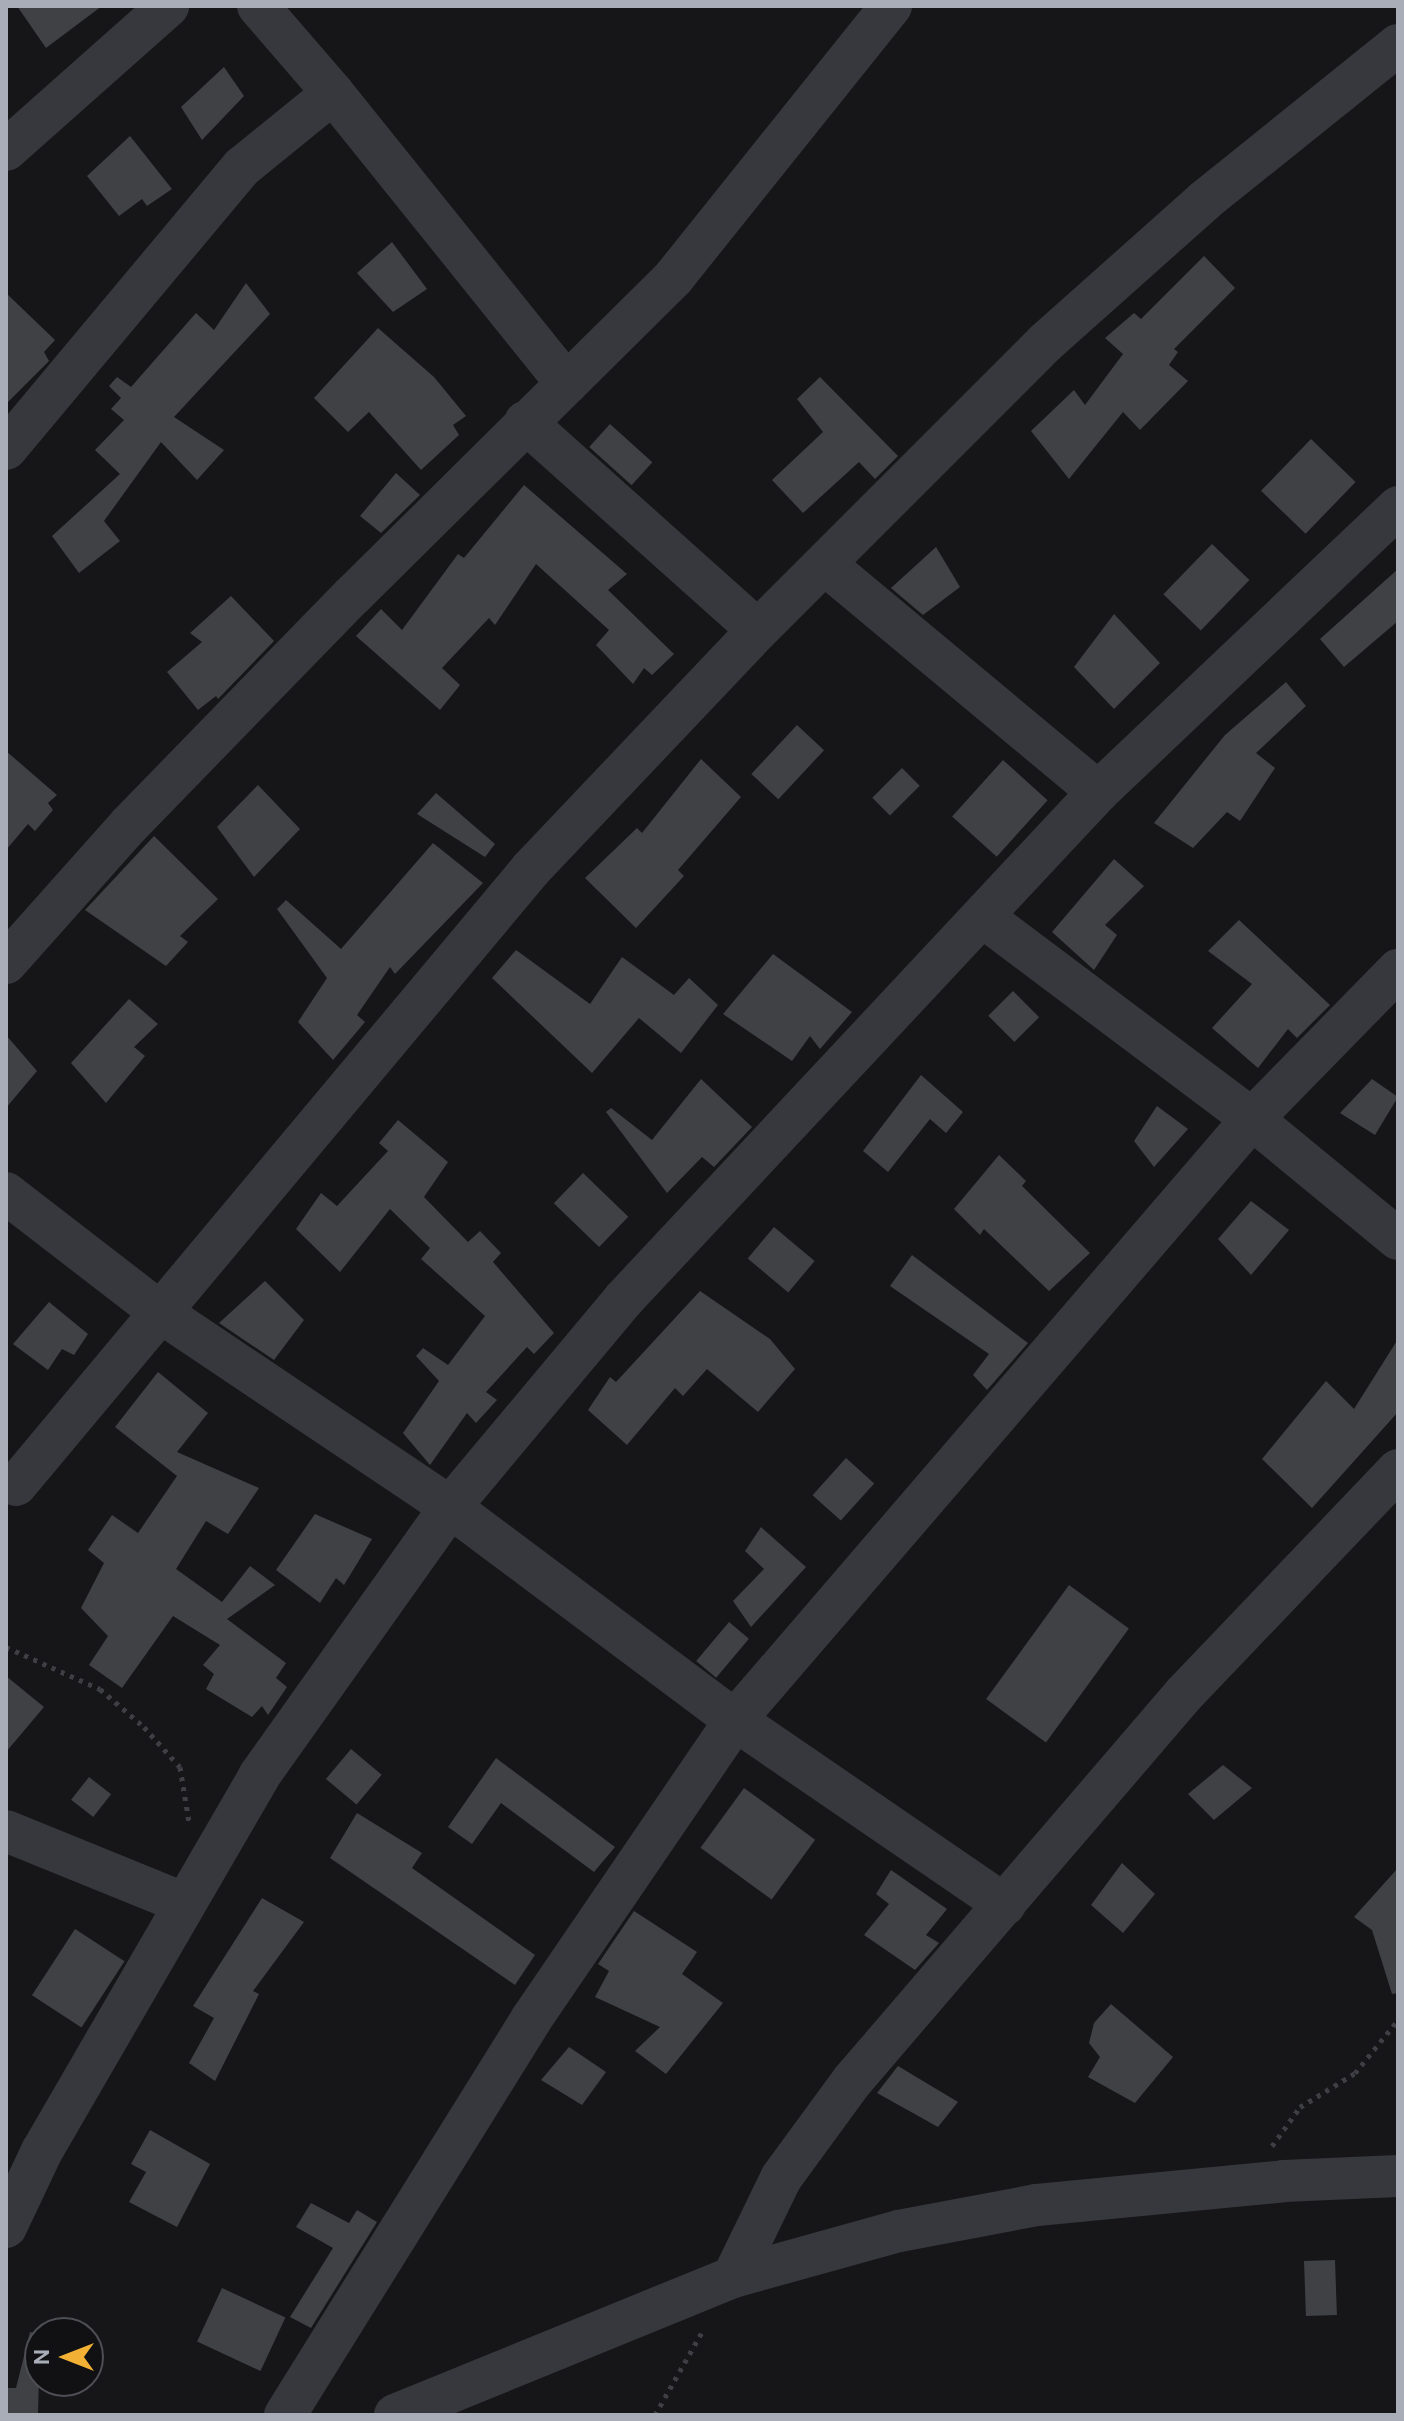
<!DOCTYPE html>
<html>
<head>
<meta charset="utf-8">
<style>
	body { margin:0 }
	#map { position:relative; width:1404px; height:2421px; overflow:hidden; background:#161618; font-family:"DM Sans",sans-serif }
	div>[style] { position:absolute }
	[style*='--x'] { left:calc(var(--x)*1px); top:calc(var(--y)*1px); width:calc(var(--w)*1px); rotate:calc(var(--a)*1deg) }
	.building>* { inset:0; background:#404145; transform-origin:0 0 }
	.path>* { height:5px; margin-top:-2.5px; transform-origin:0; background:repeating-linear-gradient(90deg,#3d3f44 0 4px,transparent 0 10px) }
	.minor>* { height:42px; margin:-21px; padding:0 21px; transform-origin:21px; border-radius:21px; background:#37383d }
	span { translate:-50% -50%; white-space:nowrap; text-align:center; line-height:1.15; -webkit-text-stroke:7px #111113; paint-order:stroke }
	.frame { position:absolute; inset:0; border:8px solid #a8adb8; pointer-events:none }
	.north { position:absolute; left:24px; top:2317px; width:80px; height:80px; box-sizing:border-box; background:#111113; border:2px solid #4d4f55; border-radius:50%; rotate:270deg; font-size:22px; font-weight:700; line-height:32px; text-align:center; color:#a8adb8 }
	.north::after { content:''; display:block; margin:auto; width:28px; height:36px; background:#f2b134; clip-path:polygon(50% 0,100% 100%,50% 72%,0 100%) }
</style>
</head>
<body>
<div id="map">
	<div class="building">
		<div style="clip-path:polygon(17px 6px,102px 6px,46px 48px)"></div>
		<div style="clip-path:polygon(224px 67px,244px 96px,202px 140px,181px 107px)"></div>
		<div style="clip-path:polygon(130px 136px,172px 189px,147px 206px,142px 199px,119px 216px,87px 176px)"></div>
		<div style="clip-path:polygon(392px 242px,427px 289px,393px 312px,357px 273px)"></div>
		<div style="clip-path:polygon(1204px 256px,1235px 288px,1174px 349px,1178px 352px,1169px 365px,1188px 381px,1140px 430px,1123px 412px,1069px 479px,1031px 431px,1074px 390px,1085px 405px,1123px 354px,1105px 338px,1134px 313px,1141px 319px)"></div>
		<div style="clip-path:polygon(246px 283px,270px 314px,174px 417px,224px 450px,197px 480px,161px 442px,104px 521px,120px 541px,79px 573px,52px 536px,120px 474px,95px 450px,124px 420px,111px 409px,121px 398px,109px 386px,117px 377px,131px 387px,196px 313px,214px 330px)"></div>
		<div style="clip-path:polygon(6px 293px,55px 340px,44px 352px,49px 361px,6px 404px)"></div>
		<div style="clip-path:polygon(378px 328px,434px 377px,466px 416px,453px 425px,459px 435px,421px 470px,369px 412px,348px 432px,314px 398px)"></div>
		<div style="clip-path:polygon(820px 377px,898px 456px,875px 479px,859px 462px,803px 513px,772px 480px,823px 432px,797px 399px)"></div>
		<div style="left:610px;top:424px;width:57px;height:31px;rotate:42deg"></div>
		<div style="left:1311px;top:439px;width:62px;height:72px;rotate:44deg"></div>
		<div style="clip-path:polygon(396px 473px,420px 495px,381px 533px,360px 516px)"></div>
		<div style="clip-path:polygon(524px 485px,627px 574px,608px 590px,674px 654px,652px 675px,644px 668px,633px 684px,596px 645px,609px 630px,536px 564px,495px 625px,489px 618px,442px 668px,460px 685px,440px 710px,356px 636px,381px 609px,402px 630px,458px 554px,464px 558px)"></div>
		<div style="left:1212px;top:544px;width:52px;height:70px;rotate:44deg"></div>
		<div style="clip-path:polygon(936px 547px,960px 587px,923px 615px,891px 588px)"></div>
		<div style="clip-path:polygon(1398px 569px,1398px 621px,1344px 667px,1320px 639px)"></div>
		<div style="clip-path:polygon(231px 596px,274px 641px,218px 699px,216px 696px,198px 710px,167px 672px,202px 642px,190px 633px)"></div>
		<div style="clip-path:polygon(1114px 614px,1160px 663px,1114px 709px,1074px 667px)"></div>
		<div style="clip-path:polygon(1286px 682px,1306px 706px,1256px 753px,1275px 768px,1240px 821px,1227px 812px,1193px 848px,1154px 823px,1225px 735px)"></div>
		<div style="left:797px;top:725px;width:37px;height:67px;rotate:43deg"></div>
		<div style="clip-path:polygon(6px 751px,57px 795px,48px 803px,53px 810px,35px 831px,28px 824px,6px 850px)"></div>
		<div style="clip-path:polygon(701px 759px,741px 797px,678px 870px,684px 876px,636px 928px,585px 878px,637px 828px,642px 833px)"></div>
		<div style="left:1003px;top:760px;width:60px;height:76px;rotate:42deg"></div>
		<div style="left:902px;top:768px;width:25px;height:42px;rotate:45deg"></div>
		<div style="clip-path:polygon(258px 785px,300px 829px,254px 877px,217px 827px)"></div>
		<div style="clip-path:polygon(436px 793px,495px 844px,485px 857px,417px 814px)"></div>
		<div style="clip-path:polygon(154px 836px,218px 899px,180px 936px,188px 942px,166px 966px,85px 910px)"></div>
		<div style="clip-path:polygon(433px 843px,483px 883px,395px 974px,390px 967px,357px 1015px,365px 1022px,333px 1060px,298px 1022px,327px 978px,277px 909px,286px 900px,341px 949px)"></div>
		<div style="clip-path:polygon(1114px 859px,1144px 886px,1105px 925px,1117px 935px,1094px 970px,1052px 932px)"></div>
		<div style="clip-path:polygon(1239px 920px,1330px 1005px,1297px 1038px,1288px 1029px,1258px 1068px,1212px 1028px,1252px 984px,1208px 951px)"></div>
		<div style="clip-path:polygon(516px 950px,590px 1004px,622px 957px,674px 995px,689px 978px,718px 1005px,681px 1053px,639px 1018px,592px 1073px,492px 978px)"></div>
		<div style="clip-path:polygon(773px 954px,852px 1012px,820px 1049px,810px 1036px,792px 1061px,723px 1014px)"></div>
		<div style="left:1013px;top:991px;width:37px;height:35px;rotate:45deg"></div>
		<div style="clip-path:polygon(129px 999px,158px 1024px,134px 1047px,145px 1056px,106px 1103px,71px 1063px)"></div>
		<div style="clip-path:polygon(6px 1035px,37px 1071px,6px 1108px)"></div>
		<div style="clip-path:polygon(921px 1075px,963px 1112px,946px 1133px,930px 1119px,888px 1172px,863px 1151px)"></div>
		<div style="clip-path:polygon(701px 1079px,752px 1127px,714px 1167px,702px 1157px,667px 1193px,606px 1112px,611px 1108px,652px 1140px)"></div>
		<div style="clip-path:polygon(1372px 1079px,1398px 1097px,1375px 1135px,1340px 1113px)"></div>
		<div style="clip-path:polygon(1157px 1106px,1188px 1129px,1154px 1167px,1134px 1141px)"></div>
		<div style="clip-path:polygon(398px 1120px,448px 1162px,424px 1197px,468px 1242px,480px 1231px,501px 1253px,493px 1262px,554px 1333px,534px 1354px,527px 1347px,486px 1392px,497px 1400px,476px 1423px,467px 1413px,430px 1465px,403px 1433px,439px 1381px,416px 1356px,423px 1348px,448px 1365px,485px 1316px,421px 1259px,430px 1248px,390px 1209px,340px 1272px,296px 1229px,321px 1193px,337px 1206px,388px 1151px,379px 1143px)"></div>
		<div style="clip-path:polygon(999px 1155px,1026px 1181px,1022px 1186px,1090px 1253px,1049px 1291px,984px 1229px,980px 1235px,954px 1209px)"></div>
		<div style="left:583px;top:1173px;width:63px;height:42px;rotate:44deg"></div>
		<div style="clip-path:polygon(1251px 1201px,1289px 1230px,1251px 1275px,1218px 1239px)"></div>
		<div style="left:774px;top:1227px;width:53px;height:41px;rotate:40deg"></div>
		<div style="clip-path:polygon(912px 1255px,1028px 1343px,987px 1390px,973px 1375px,989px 1354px,890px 1286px)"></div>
		<div style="clip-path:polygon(265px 1281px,304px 1320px,274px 1360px,219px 1323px)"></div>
		<div style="clip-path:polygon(700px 1291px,770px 1339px,795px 1369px,758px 1412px,707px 1369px,683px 1396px,675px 1388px,627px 1445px,588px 1410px,610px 1377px,616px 1382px)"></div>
		<div style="clip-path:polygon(49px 1302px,88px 1334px,74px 1355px,62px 1349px,48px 1370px,13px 1344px)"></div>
		<div style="clip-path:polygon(1398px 1339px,1398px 1412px,1312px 1508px,1262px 1459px,1326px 1381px,1354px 1409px)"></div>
		<div style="clip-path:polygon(158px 1372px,208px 1413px,177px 1452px,259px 1488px,228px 1534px,206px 1521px,176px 1569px,222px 1602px,250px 1566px,275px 1585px,227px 1619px,286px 1663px,276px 1678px,287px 1687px,268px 1715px,262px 1706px,252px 1717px,206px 1689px,214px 1674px,203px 1665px,220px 1645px,173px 1616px,122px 1688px,89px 1665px,108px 1636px,81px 1608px,104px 1563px,88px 1550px,112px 1515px,138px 1533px,177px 1476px,115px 1427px)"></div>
		<div style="left:846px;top:1458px;width:38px;height:50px;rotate:42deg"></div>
		<div style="clip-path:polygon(315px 1514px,372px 1539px,344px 1585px,336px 1578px,320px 1603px,276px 1570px)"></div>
		<div style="clip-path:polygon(761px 1527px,806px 1567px,751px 1627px,733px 1601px,764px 1569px,745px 1551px)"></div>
		<div style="left:1069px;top:1585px;width:74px;height:141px;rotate:36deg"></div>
		<div style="left:729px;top:1622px;width:26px;height:51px;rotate:40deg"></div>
		<div style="clip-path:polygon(6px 1676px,44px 1707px,6px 1752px)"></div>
		<div style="left:351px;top:1749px;width:40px;height:39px;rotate:40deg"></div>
		<div style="clip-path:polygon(496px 1758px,615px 1847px,594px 1872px,501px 1803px,472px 1844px,448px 1827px)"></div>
		<div style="clip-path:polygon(1223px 1765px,1252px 1788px,1214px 1820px,1188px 1794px)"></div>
		<div style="left:89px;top:1777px;width:28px;height:29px;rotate:38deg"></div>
		<div style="left:744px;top:1788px;width:88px;height:74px;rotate:36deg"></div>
		<div style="clip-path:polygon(357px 1813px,422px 1853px,412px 1868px,535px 1955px,515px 1985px,330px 1858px)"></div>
		<div style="clip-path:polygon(1122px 1863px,1155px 1894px,1123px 1933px,1091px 1905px)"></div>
		<div style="clip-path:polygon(1398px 1868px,1398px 1993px,1392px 1994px,1372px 1930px,1354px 1917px)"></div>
		<div style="clip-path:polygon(891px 1870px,947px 1909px,926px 1935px,939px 1943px,915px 1970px,864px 1935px,889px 1904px,876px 1894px)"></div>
		<div style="clip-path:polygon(262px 1898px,304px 1922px,253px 1991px,259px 1994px,215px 2081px,189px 2063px,214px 2018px,193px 2006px)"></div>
		<div style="clip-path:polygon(634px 1911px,697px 1952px,682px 1974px,723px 2003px,666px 2074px,635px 2051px,660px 2027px,595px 1997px,609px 1971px,598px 1964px)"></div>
		<div style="left:75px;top:1929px;width:59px;height:79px;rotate:33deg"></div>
		<div style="clip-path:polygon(1111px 2004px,1173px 2057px,1135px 2103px,1088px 2077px,1100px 2057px,1089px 2043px,1094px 2023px)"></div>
		<div style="clip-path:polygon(569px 2047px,606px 2072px,582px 2105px,541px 2080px)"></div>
		<div style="clip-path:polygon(898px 2066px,958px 2102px,938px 2127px,877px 2093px)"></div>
		<div style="clip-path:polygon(150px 2130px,210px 2164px,177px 2227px,129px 2202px,146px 2172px,131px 2164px)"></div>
		<div style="clip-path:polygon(311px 2203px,349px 2223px,357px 2210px,377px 2222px,311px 2328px,290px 2317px,333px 2248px,296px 2227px)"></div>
		<div style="left:1335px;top:2260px;width:55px;height:31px;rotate:88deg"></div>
		<div style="left:222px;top:2288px;width:70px;height:59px;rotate:25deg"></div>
		<div style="clip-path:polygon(30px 2332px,40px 2334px,38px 2415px,6px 2415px,6px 2388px,16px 2388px)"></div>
	</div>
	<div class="path">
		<div style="--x:6;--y:1647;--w:103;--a:24.1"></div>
		<div style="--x:100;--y:1689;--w:58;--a:40.8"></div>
		<div style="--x:144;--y:1727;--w:54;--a:48"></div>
		<div style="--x:180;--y:1767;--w:56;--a:80.7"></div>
		<div style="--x:1272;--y:2146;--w:48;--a:-54.3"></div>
		<div style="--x:1300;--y:2107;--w:65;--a:-31.7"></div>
		<div style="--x:1355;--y:2073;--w:68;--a:-50.9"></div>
		<div style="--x:655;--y:2415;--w:98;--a:-60.5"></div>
	</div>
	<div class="minor">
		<div style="--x:258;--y:6;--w:115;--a:49.2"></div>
		<div style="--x:6;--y:150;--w:217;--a:-41.6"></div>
		<div style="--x:525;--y:422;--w:312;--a:41.8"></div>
		<div style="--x:6;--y:449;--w:368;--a:-50.1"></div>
		<div style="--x:242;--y:167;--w:117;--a:-39.1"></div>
		<div style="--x:333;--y:93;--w:373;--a:51.2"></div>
		<div style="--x:827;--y:566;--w:353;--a:39.8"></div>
		<div style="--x:983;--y:917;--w:336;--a:36.9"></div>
		<div style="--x:1252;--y:1119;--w:189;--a:39.4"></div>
		<div style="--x:6;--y:963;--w:185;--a:-48.3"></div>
		<div style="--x:129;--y:825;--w:320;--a:-45.8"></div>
		<div style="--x:352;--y:596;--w:453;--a:-44.7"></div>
		<div style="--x:674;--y:277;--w:347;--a:-51.3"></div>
		<div style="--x:6;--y:1193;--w:195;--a:37.7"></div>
		<div style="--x:160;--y:1312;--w:349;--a:33.9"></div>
		<div style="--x:450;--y:1507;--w:356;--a:36.8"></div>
		<div style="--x:735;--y:1720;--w:327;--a:34.4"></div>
		<div style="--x:16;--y:1485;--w:803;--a:-50.1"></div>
		<div style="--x:531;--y:869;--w:330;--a:-46.5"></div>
		<div style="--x:758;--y:630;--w:407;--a:-45"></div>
		<div style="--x:1046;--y:342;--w:212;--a:-41.7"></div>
		<div style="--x:1204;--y:201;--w:249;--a:-38.8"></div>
		<div style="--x:6;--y:1831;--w:191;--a:22.1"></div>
		<div style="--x:6;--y:2227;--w:84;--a:-64.7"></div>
		<div style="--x:42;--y:2151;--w:433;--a:-59.9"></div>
		<div style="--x:259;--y:1776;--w:330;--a:-54.6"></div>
		<div style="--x:450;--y:1507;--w:270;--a:-50.1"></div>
		<div style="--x:623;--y:1300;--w:695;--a:-46.92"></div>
		<div style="--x:1098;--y:792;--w:414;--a:-43.5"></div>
		<div style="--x:733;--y:2277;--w:110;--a:-64.1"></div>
		<div style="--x:781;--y:2178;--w:120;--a:-53.8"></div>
		<div style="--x:852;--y:2081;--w:510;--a:-49.37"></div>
		<div style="--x:1184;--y:1694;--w:310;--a:-46.3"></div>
		<div style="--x:285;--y:2415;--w:468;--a:-58.1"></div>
		<div style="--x:532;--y:2018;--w:361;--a:-55.7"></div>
		<div style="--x:735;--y:1720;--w:793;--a:-49.3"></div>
		<div style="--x:1252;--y:1119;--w:209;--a:-45.6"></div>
		<div style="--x:395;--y:2415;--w:365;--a:-22.2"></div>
		<div style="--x:733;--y:2277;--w:172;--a:-15.5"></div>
		<div style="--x:899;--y:2231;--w:140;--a:-10.7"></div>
		<div style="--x:1037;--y:2205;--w:248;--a:-5.5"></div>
		<div style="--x:1284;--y:2181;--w:114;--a:-2.5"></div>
	</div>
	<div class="frame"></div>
	<div class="north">N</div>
</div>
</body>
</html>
